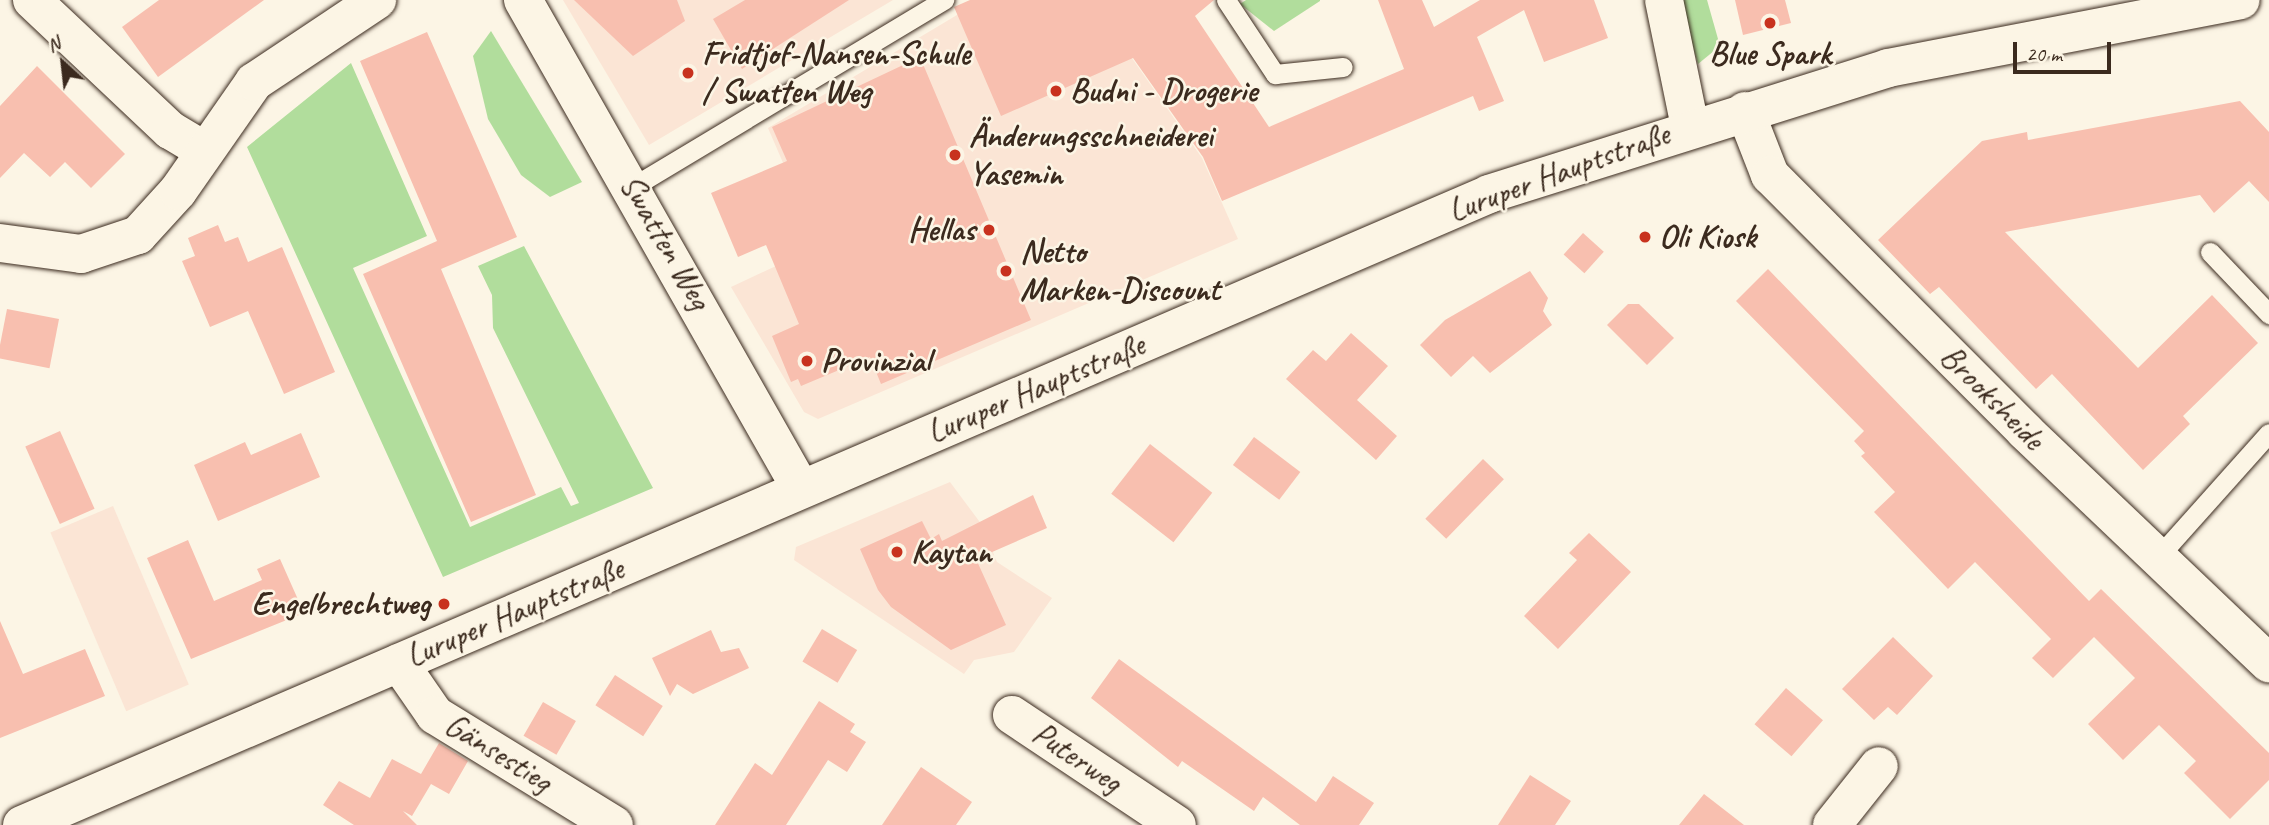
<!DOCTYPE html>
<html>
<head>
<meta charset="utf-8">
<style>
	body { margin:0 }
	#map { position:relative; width:2269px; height:825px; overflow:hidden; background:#fcf5e5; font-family:Caveat,sans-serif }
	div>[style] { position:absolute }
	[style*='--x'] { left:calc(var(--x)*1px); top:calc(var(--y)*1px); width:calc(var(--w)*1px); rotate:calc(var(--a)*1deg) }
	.built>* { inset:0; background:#fbe5d5; transform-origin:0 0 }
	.green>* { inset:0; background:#b1dd9c }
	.building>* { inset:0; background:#f8bfaf; transform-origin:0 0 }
	.roads { filter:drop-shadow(0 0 2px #3b2a1e) drop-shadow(0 0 2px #3b2a1e) }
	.lane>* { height:19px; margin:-9.5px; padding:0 9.5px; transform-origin:9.5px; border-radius:9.5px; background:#fcf5e5 }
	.street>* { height:38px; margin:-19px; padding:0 19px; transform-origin:19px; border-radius:19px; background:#fcf5e5 }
	.secondary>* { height:38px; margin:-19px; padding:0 19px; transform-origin:19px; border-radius:19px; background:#fcf5e5 }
	.primary>* { height:38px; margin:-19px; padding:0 19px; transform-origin:19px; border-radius:19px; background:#fcf5e5 }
	.dots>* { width:19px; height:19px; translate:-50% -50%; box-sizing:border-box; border:4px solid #fcf5e5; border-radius:50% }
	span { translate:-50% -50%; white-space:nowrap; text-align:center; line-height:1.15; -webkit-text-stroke:5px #fcf5e5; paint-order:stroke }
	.poi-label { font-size:33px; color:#3b2a1e; font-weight:700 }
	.left { translate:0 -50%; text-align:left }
	.right { translate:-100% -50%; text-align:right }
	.street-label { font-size:33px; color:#3b2a1e }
	.north { position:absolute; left:28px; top:28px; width:70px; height:70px; -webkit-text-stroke:5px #fcf5e5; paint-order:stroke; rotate:333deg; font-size:19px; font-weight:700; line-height:28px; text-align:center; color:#3b2a1e }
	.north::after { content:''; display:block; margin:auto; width:24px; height:32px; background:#3b2a1e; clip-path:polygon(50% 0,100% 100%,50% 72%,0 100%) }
	.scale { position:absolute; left:2013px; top:42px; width:98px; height:32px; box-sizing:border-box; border:4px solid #3b2a1e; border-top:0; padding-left:9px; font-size:21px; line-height:24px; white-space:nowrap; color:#3b2a1e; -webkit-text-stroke:5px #fcf5e5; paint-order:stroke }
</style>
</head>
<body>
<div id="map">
	<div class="built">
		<div style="clip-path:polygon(563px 0,893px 0,649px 145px)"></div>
		<div style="clip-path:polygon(982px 0,1101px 14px,1202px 158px,1238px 239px,818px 419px,804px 412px,731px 287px,819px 246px,768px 128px)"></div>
		<div style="clip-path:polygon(950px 482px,982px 525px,997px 562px,1052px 598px,1014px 652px,974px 660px,964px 674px,794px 560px,796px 547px)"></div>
		<div style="left:113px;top:506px;width:194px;height:68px;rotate:67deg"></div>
	</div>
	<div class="green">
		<div style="clip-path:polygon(1246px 0,1320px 0,1320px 1px,1274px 31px,1240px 4px)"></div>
		<div style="clip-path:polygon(1679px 0,1707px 0,1720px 46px,1698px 64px)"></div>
		<div style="clip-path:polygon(491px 31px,582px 182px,550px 197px,521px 175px,488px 119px,473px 56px)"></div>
		<div style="clip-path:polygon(351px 63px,427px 236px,353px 268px,470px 527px,561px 487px,571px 506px,579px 503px,493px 328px,492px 295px,478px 266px,524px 246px,653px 488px,443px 577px,247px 147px)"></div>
	</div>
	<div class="building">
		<div style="clip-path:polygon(159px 0,264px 0,158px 77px,122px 27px)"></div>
		<div style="clip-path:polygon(574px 0,677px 0,685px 21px,633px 56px)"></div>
		<div style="clip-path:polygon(745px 0,849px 0,742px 69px,713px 19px)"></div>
		<div style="clip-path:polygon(970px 0,1214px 0,1195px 16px,1269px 127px,1404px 69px,1378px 0,1422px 0,1434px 27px,1480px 0,1594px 0,1608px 38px,1544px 62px,1524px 10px,1477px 37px,1504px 101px,1479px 111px,1473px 96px,1222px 201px,1203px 157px,1133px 58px,1001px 116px,954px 7px)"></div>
		<div style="clip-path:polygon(1735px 0,1785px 0,1791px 23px,1743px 35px)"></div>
		<div style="clip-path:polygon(427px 32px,517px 237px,441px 269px,536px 495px,471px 522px,363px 274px,437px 241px,360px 61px)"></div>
		<div style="clip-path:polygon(920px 57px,1031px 320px,881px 384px,870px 357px,801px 386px,798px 379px,791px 382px,772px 336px,799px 324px,766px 245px,738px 257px,711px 193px,787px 161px,772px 127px)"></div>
		<div style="clip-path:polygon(37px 66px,125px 154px,91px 188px,65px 162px,50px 177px,24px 153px,0 178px,0 106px)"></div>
		<div style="clip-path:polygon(2240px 101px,2269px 132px,2269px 202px,2249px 181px,2214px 213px,2200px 195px,2005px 232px,2138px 368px,2212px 295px,2258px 343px,2183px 416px,2190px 424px,2143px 470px,2052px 374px,2036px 389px,1939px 287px,1930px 294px,1878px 240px,1982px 141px,2027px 132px,2028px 140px)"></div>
		<div style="clip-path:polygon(218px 225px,225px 242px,238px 237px,248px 262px,282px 247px,335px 372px,284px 394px,248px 311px,210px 327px,182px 261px,195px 256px,188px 238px)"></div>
		<div style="left:1583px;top:233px;width:28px;height:29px;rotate:42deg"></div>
		<div style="clip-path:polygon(1768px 269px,2089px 601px,2101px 589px,2269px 753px,2269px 780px,2230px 819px,2184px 773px,2196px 761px,2159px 725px,2123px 760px,2088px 724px,2135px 678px,2094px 637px,2053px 678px,2032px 658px,2051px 639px,1975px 562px,1948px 589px,1874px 512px,1895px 492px,1861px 456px,1865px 453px,1854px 441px,1864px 431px,1736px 301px)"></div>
		<div style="clip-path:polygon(1530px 271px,1548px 298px,1543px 311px,1552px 325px,1490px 373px,1473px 356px,1451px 377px,1420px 345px,1445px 320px)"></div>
		<div style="clip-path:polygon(1628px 304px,1639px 304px,1674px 338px,1647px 365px,1607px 325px)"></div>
		<div style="left:7px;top:309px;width:53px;height:50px;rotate:11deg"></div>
		<div style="clip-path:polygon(1351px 333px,1388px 366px,1357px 400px,1397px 436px,1376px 460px,1286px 379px,1313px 350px,1326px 361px)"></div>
		<div style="left:60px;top:431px;width:85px;height:38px;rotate:66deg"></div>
		<div style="clip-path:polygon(301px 433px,320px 477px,218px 521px,194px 465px,245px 442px,251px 455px)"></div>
		<div style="left:1254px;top:437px;width:58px;height:35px;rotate:37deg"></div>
		<div style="left:1150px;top:444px;width:79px;height:63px;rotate:38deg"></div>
		<div style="left:1483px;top:459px;width:29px;height:83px;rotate:44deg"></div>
		<div style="clip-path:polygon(1033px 495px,1047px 528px,976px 559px,1006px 625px,951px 650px,891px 607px,878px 590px,860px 549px,922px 521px,931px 539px,939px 534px,942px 541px)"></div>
		<div style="clip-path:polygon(1589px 533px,1631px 572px,1558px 649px,1524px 616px,1577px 560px,1569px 553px)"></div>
		<div style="clip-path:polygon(188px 540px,214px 601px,262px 580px,257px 569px,280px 559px,304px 613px,191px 659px,147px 558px)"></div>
		<div style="clip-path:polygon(0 621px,23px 674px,85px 649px,105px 696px,0 738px)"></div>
		<div style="left:822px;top:629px;width:41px;height:38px;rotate:31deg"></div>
		<div style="clip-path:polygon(711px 630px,721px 652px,739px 648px,749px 668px,693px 694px,677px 684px,670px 696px,652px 658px)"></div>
		<div style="clip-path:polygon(1893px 637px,1933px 676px,1897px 715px,1888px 707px,1874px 720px,1842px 689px)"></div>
		<div style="clip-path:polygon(1119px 659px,1316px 802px,1333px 776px,1374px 803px,1359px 825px,1300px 825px,1263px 797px,1254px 811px,1182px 761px,1178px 767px,1091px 698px)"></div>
		<div style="left:615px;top:675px;width:57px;height:36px;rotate:33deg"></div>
		<div style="left:1786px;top:688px;width:49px;height:48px;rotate:41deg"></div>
		<div style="clip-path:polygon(819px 701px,855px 724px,850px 732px,866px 742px,847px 772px,828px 760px,786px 825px,715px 825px,755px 763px,772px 775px)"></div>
		<div style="left:543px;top:702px;width:38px;height:39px;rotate:30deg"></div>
		<div style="clip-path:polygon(439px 743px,468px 761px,449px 794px,431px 784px,412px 816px,403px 811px,417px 825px,354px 825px,323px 805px,339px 781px,370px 798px,392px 759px,421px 774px)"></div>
		<div style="clip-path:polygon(921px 767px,972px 802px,956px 825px,882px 825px)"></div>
		<div style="clip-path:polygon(1530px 775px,1571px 801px,1555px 825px,1498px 825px)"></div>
		<div style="clip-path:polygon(1704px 794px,1744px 825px,1679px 825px)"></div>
	</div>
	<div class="roads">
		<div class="lane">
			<div style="--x:1226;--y:0;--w:89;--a:56.5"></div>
			<div style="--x:1275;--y:74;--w:68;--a:-5.9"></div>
			<div style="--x:634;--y:186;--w:362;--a:-31"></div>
			<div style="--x:2210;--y:252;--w:86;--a:46.4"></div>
			<div style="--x:2158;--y:557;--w:166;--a:-48.2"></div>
		</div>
		<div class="street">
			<div style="--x:32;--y:0;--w:190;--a:43.3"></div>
			<div style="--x:170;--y:130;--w:39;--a:31"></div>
			<div style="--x:523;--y:0;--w:562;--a:60.38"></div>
			<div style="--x:1745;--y:111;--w:69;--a:68.7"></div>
			<div style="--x:1770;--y:175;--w:361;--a:45.1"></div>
			<div style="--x:2025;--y:431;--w:337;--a:43.6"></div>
			<div style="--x:0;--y:243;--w:82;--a:7.7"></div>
			<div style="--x:81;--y:254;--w:60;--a:-18.4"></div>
			<div style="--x:138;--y:235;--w:59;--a:-47.7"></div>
			<div style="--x:178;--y:191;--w:133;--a:-55.1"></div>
			<div style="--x:254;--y:82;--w:148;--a:-33.7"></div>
			<div style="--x:399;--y:663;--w:63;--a:55.3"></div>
			<div style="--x:435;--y:715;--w:210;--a:31.6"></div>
			<div style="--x:1012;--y:715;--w:198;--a:33.7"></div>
			<div style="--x:1832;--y:825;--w:75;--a:-51.5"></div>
		</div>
		<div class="secondary">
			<div style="--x:1664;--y:0;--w:130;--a:78.4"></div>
		</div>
		<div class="primary">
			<div style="--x:22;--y:825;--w:1597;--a:-23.27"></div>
			<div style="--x:1489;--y:194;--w:418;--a:-17.5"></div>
			<div style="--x:1888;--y:68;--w:359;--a:-10.9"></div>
		</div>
	</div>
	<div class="dots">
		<div style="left:1770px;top:23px;background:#c8321e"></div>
		<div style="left:688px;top:73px;background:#c8321e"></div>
		<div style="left:1056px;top:91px;background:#c8321e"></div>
		<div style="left:955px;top:155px;background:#c8321e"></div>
		<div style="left:989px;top:230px;background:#c8321e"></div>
		<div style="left:1645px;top:237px;background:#c8321e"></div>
		<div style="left:1006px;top:271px;background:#c8321e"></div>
		<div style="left:807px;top:361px;background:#c8321e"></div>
		<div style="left:897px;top:552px;background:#c8321e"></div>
		<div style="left:444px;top:604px;background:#c8321e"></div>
	</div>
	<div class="poi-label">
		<span class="left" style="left:702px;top:73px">Fridtjof-Nansen-Schule<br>/ Swatten Weg</span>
		<span style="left:1770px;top:54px">Blue Spark</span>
		<span class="left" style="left:1070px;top:91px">Budni - Drogerie</span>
		<span class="left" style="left:969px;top:155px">Änderungsschneiderei<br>Yasemin</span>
		<span class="right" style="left:975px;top:230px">Hellas</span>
		<span class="left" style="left:1659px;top:237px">Oli Kiosk</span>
		<span class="left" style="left:1020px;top:271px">Netto<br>Marken-Discount</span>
		<span class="left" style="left:821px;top:361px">Provinzial</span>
		<span class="left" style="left:911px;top:552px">Kaytan</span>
		<span class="right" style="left:430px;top:604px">Engelbrechtweg</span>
	</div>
	<div class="street-label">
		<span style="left:1559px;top:173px;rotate:-20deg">Luruper Hauptstraße</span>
		<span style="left:665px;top:242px;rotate:60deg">Swatten Weg</span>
		<span style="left:1036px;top:389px;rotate:-23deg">Luruper Hauptstraße</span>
		<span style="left:1992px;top:398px;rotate:45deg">Brooksheide</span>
		<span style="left:515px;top:613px;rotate:-23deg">Luruper Hauptstraße</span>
		<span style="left:498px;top:753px;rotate:32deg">Gänsestieg</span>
		<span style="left:1077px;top:758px;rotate:34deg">Puterweg</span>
	</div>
	<div class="north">N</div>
	<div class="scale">20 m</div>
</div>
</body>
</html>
